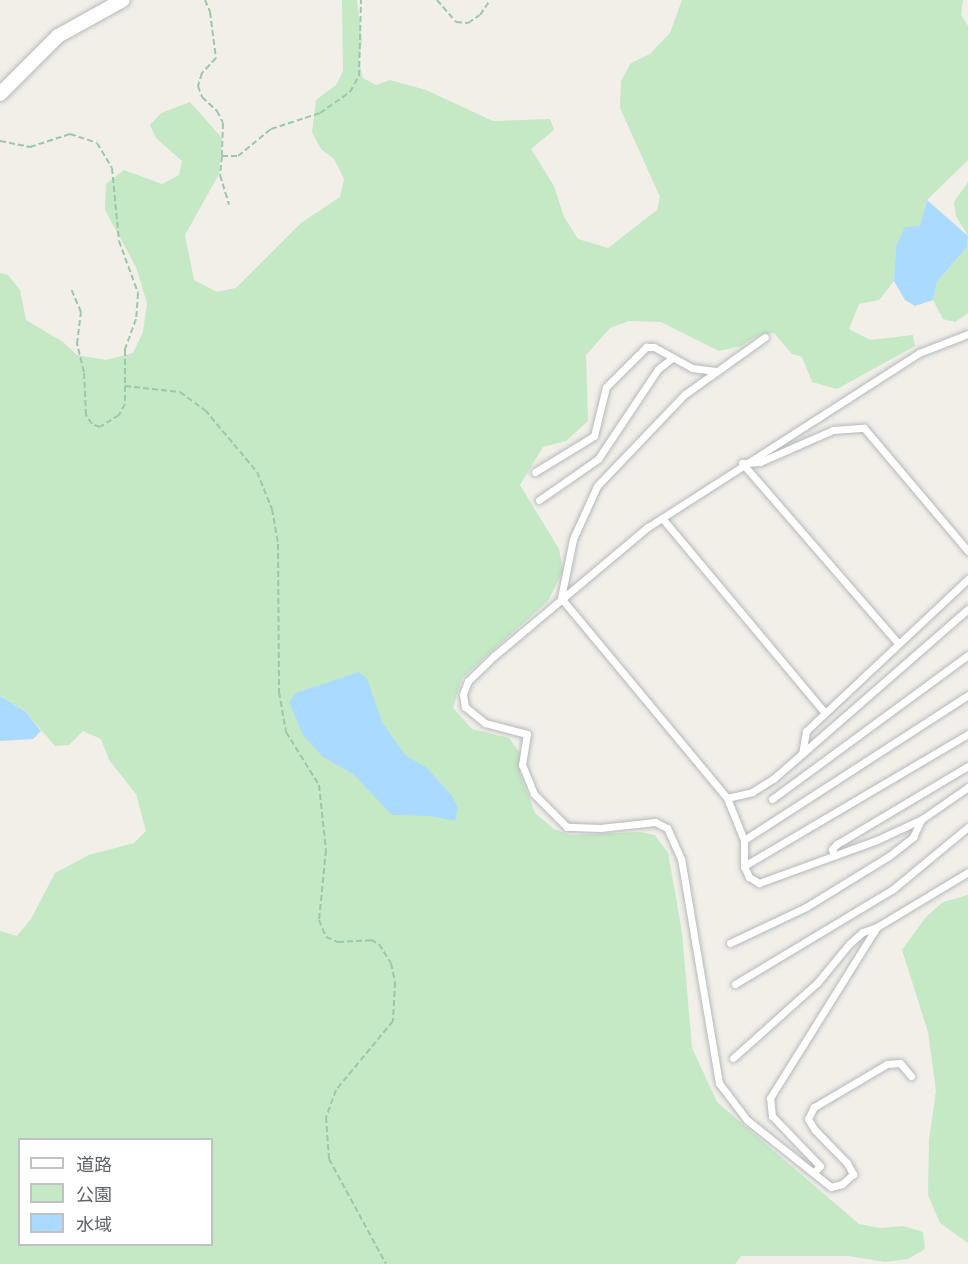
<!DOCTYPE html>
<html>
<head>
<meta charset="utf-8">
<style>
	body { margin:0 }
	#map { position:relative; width:968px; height:1264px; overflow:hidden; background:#f1efe8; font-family:Arial,"Noto Sans JP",sans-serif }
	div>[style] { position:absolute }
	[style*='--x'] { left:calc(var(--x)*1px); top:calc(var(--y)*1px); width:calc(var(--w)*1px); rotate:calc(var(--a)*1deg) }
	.green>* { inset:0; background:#c5e8c5 }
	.water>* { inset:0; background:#aadaff }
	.path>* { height:2px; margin-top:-1px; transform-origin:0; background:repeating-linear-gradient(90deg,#9cc7a9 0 6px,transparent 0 9px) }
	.roads { filter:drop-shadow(0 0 2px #b5b8bc) drop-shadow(0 0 2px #b5b8bc) }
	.lane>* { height:7px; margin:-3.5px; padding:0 3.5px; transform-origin:3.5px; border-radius:3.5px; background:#fff }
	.street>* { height:14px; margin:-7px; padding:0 7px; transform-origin:7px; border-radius:7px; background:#fff }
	span { translate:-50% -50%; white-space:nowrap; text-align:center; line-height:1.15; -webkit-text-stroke:5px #fff; paint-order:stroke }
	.legend { position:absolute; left:18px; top:1138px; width:195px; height:108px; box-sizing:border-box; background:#fff; border:2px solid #bfc1c3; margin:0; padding:8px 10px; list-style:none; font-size:18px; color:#5f6368 }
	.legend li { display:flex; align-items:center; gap:12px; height:30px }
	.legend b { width:30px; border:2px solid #bfc1c3 }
</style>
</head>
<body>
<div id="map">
	<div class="green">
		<div style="clip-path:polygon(evenodd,342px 0,357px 0,362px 40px,359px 62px,363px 78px,376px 85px,390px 80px,426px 90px,493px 121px,550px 119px,554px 130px,531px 149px,554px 186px,564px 217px,578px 239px,608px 248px,657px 210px,660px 197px,620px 108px,621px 81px,631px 63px,650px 54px,670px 33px,682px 0,963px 0,961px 15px,968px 26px,968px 160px,927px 200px,920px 227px,896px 247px,894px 281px,879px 300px,859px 304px,849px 329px,870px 340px,913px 335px,915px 346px,837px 389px,812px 382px,802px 357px,792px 354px,774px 333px,759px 335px,741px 346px,719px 351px,661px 322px,629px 321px,610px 328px,586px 355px,588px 421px,566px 441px,543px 447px,520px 485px,559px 549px,563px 571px,548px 601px,462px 678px,453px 708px,472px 729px,509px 738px,521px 755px,520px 774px,535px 813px,554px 829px,570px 835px,640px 832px,655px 835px,668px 853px,682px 932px,692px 1048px,717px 1102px,859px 1224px,880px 1228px,903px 1226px,923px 1232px,925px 1249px,908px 1259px,885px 1262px,849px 1256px,741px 1256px,735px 1264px,0 1264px,0 931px,17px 936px,31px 919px,55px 873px,89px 855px,134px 843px,146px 831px,136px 794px,109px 760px,101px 739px,83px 731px,69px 745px,55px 746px,26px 712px,0 696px,0 273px,8px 275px,20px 290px,26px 320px,63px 342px,77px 355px,106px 360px,133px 353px,143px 332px,147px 303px,136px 267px,105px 210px,106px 184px,124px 170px,162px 184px,179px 175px,182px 161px,156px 138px,150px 125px,161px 113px,190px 102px,222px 138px,219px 174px,185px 235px,194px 280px,217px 292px,236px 288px,301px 223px,340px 197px,344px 179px,334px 159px,321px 149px,312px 132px,316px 100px,336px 85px,343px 71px,342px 0,20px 1140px,212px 1140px,212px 1244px,20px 1244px,20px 1140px)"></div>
		<div style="clip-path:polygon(968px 182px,968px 313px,955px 322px,943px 319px,933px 300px,937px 282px,967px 247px,968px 236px,956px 216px,954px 202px)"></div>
		<div style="clip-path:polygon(968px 895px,968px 1243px,940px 1223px,928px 1195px,929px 1140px,936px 1091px,928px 1032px,902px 950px,926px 917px,943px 902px)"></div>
	</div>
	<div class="water">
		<div style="clip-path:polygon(927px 200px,968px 236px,967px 247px,937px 282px,933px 300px,915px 306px,905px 300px,894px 281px,896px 247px,905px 227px,920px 226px)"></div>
		<div style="clip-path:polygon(359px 672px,367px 679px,382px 722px,406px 756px,426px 767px,452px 796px,458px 808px,455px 821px,431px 816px,392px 815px,353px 774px,323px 757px,303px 735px,289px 702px,296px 693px)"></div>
		<div style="clip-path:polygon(0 696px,26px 712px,41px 731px,33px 739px,0 741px)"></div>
	</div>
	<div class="path">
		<div style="--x:205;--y:0;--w:13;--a:67"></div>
		<div style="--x:210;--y:12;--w:46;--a:82.6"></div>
		<div style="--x:216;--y:58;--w:21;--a:133"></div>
		<div style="--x:202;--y:73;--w:14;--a:107"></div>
		<div style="--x:198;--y:86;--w:12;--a:70"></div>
		<div style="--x:202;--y:97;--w:21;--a:43"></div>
		<div style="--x:217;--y:111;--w:13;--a:63"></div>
		<div style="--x:223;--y:123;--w:33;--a:92"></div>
		<div style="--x:222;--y:156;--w:16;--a:0"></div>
		<div style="--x:238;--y:156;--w:43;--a:-39.3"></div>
		<div style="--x:271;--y:129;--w:52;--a:-18.1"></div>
		<div style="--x:320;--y:113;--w:37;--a:-35"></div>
		<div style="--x:350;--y:92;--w:18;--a:-61"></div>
		<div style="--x:359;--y:76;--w:76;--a:-88.5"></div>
		<div style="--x:437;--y:0;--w:29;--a:49"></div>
		<div style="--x:456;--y:22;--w:12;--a:5"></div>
		<div style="--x:468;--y:23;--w:14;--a:-34"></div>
		<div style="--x:480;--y:15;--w:18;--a:-56"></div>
		<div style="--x:0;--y:141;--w:31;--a:11"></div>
		<div style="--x:30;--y:147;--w:42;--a:-18"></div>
		<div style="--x:70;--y:134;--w:28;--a:18"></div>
		<div style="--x:97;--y:143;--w:29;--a:59"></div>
		<div style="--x:112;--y:168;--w:73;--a:84.5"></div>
		<div style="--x:119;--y:241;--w:55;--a:69.9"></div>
		<div style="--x:138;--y:293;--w:26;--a:94"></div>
		<div style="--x:136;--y:319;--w:33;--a:110"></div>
		<div style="--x:125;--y:350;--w:54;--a:90"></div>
		<div style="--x:125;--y:404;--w:13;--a:119"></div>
		<div style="--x:119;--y:415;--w:22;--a:148"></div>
		<div style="--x:100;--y:427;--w:9;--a:-159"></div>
		<div style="--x:92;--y:424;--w:11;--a:-124"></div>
		<div style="--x:86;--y:415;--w:43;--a:-92.7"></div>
		<div style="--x:84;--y:372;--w:29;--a:-104"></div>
		<div style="--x:77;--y:344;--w:32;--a:-83"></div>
		<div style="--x:81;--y:312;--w:26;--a:-113"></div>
		<div style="--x:222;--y:156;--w:19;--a:96"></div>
		<div style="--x:220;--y:175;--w:31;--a:73"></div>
		<div style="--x:125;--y:386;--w:55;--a:6.2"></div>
		<div style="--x:180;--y:392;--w:31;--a:36"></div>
		<div style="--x:205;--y:410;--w:81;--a:50"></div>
		<div style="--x:257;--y:472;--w:40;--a:68"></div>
		<div style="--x:272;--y:509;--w:36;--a:80"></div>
		<div style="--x:278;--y:544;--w:148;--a:89.6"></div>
		<div style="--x:279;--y:692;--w:41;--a:80.1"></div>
		<div style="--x:286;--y:732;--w:62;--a:58.1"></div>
		<div style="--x:319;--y:785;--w:65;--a:83.9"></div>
		<div style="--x:326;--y:850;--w:70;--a:95.7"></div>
		<div style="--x:319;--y:920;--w:18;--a:68"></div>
		<div style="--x:326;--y:937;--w:13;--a:23"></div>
		<div style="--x:338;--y:942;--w:33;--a:-3"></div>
		<div style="--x:371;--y:940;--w:9;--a:27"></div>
		<div style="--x:379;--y:944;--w:22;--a:58"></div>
		<div style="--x:391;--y:963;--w:19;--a:78"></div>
		<div style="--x:395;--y:982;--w:39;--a:93"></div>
		<div style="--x:393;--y:1021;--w:89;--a:129.6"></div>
		<div style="--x:336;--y:1090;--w:29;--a:110"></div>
		<div style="--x:326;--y:1117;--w:42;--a:85.9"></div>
		<div style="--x:329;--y:1159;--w:119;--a:61.5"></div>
	</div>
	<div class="roads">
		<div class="lane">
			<div style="--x:742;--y:463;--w:237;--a:49.1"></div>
			<div style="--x:745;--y:463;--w:15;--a:-4"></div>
			<div style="--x:760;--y:462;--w:80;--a:-23.7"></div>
			<div style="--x:833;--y:430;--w:31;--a:-4"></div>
			<div style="--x:864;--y:428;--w:161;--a:49.8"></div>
			<div style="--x:535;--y:472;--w:69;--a:-31.4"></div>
			<div style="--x:594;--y:436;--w:50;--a:-76.2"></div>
			<div style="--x:606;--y:387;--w:57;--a:-45"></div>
			<div style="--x:646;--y:347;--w:8;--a:0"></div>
			<div style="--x:654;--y:347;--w:43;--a:28.9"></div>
			<div style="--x:692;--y:368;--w:24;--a:7"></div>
			<div style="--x:539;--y:500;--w:72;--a:-34.8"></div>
			<div style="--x:598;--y:459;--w:108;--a:-56.3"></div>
			<div style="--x:658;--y:369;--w:18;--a:-38"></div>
			<div style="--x:662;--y:518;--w:253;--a:50.1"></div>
			<div style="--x:561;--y:598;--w:260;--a:50.3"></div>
			<div style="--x:727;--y:798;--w:45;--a:68"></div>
			<div style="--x:744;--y:840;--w:26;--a:90"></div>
			<div style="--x:744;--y:866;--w:12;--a:66"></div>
			<div style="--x:749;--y:877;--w:12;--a:31"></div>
			<div style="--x:759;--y:883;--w:126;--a:-20"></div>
			<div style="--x:877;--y:840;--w:50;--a:-25"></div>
			<div style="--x:922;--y:819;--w:56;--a:-34.8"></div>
			<div style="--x:561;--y:598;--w:60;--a:-78.5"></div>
			<div style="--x:573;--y:539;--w:58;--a:-65.6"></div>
			<div style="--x:597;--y:486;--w:127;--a:-46.3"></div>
			<div style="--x:685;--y:394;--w:98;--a:-35.5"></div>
			<div style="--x:802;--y:754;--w:23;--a:-80"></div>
			<div style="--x:806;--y:731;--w:222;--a:-43.2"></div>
			<div style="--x:727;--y:798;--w:26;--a:-13"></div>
			<div style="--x:752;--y:792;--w:25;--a:-32"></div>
			<div style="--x:773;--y:779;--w:259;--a:-41.1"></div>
			<div style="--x:772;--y:799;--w:243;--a:-36.3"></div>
			<div style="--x:744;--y:840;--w:267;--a:-32.9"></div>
			<div style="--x:834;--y:856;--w:7;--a:-106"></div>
			<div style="--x:832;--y:849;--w:7;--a:-45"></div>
			<div style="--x:837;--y:844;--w:152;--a:-30.8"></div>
			<div style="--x:744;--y:866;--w:260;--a:-30.5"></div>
			<div style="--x:730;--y:943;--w:84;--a:-25.3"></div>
			<div style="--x:806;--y:907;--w:97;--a:-31.6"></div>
			<div style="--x:889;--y:856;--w:31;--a:-38"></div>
			<div style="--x:913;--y:837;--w:19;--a:-65"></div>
			<div style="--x:735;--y:984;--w:184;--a:-31"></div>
			<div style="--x:893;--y:889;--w:97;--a:-39.6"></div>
			<div style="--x:733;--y:1058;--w:113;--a:-41.8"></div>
			<div style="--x:817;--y:983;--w:50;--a:-50.6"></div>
			<div style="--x:849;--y:944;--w:18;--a:-41"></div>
			<div style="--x:863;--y:932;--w:15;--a:-20"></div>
			<div style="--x:911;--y:1076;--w:17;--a:-130"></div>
			<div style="--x:900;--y:1063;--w:13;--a:176"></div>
			<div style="--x:887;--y:1064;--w:85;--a:149.5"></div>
			<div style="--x:814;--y:1107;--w:13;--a:117"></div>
			<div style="--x:808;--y:1119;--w:13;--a:58"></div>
			<div style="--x:815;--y:1130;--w:46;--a:45.9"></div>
			<div style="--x:847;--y:1163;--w:13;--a:61"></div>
			<div style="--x:853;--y:1174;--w:15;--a:138"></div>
			<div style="--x:842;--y:1184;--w:11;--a:165"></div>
			<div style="--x:831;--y:1187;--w:107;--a:-141.4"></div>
			<div style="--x:747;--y:1120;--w:46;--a:-127.1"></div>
			<div style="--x:719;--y:1083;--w:227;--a:-99.6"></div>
			<div style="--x:681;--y:859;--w:34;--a:-114"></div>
			<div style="--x:667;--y:828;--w:13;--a:-153"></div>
			<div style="--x:655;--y:822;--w:55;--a:173.8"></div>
			<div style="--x:600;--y:828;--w:33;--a:-178"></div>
			<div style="--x:567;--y:827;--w:47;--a:-135"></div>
			<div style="--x:534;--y:794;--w:31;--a:-112"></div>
			<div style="--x:522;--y:765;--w:31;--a:-81"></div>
			<div style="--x:527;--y:734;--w:43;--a:-165.3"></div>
			<div style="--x:485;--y:723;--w:26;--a:-141"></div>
			<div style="--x:465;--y:707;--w:13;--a:-99"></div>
			<div style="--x:463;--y:694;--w:14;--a:-69"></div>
			<div style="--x:468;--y:681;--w:36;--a:-44"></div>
			<div style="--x:494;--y:656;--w:201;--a:-40"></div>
			<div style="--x:648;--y:527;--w:322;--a:-32.7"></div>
			<div style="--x:919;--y:353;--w:53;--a:-21.2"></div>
			<div style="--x:814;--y:1172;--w:8;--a:-45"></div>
			<div style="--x:820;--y:1166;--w:69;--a:-133.8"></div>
			<div style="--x:772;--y:1116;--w:18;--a:-96"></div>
			<div style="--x:770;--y:1098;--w:202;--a:-58"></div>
			<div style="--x:877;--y:927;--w:106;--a:-31.1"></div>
		</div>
		<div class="street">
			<div style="--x:0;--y:94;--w:82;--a:-45"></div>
			<div style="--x:58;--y:36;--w:74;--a:-29"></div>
		</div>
	</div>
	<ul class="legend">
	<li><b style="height:8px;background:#fff"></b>道路</li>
	<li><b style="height:16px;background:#c5e8c5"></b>公園</li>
	<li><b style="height:16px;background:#aadaff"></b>水域</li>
	</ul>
</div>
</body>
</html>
